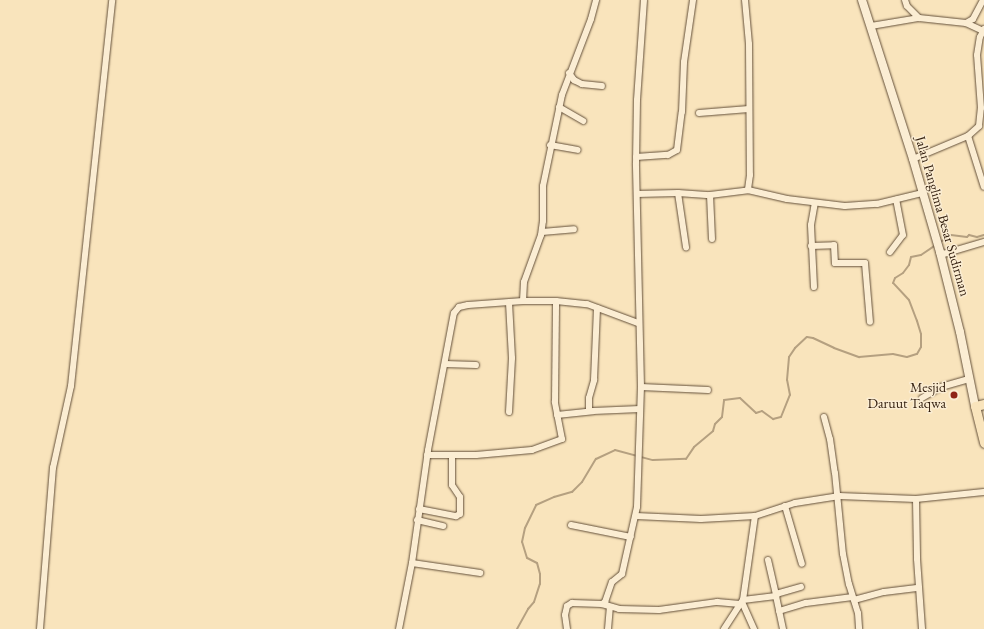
<!DOCTYPE html>
<html>
<head>
<meta charset="utf-8">
<style>
	body { margin:0 }
	#map { position:relative; width:984px; height:629px; overflow:hidden; background:#f9e4bc; font-family:"EB Garamond",serif }
	div>[style] { position:absolute }
	[style*='--x'] { left:calc(var(--x)*1px); top:calc(var(--y)*1px); width:calc(var(--w)*1px); rotate:calc(var(--a)*1deg) }
	.stream>* { height:2px; margin:-1px; padding:0 1px; transform-origin:1px; border-radius:1px; background:#b5a080 }
	.roads { filter:drop-shadow(0 0 1px #634f39) drop-shadow(0 0 1px #634f39) }
	.street>* { height:6px; margin:-3px; padding:0 3px; transform-origin:3px; border-radius:3px; background:#fbedd3 }
	.secondary>* { height:8px; margin:-4px; padding:0 4px; transform-origin:4px; border-radius:4px; background:#fbedd3 }
	.primary>* { height:9px; margin:-4.5px; padding:0 4.5px; transform-origin:4.5px; border-radius:4.5px; background:#f9e4bc }
	.dots>* { width:11px; height:11px; translate:-50% -50%; box-sizing:border-box; border:2px solid #fbedd3; border-radius:50% }
	span { translate:-50% -50%; white-space:nowrap; text-align:center; line-height:1.15; -webkit-text-stroke:3px #fbedd3; paint-order:stroke }
	.street-label { font-size:14px; color:#311d0d }
	.poi-label { font-size:14px; color:#311d0d }
	.right { translate:-100% -50%; text-align:right }
</style>
</head>
<body>
<div id="map">
	<div class="stream">
		<div style="--x:939;--y:243;--w:14;--a:-34"></div>
		<div style="--x:951;--y:235;--w:16;--a:7"></div>
		<div style="--x:967;--y:237;--w:3;--a:-45"></div>
		<div style="--x:969;--y:235;--w:8;--a:14"></div>
		<div style="--x:977;--y:237;--w:7;--a:-16"></div>
		<div style="--x:517;--y:629;--w:23;--a:-61"></div>
		<div style="--x:528;--y:609;--w:9;--a:-49"></div>
		<div style="--x:534;--y:602;--w:19;--a:-72"></div>
		<div style="--x:540;--y:584;--w:10;--a:-90"></div>
		<div style="--x:540;--y:574;--w:11;--a:-105"></div>
		<div style="--x:537;--y:563;--w:11;--a:-153"></div>
		<div style="--x:527;--y:558;--w:17;--a:-107"></div>
		<div style="--x:522;--y:542;--w:14;--a:-78"></div>
		<div style="--x:525;--y:528;--w:25;--a:-64"></div>
		<div style="--x:536;--y:505;--w:20;--a:-24"></div>
		<div style="--x:554;--y:497;--w:19;--a:-16"></div>
		<div style="--x:572;--y:492;--w:14;--a:-45"></div>
		<div style="--x:582;--y:482;--w:27;--a:-59"></div>
		<div style="--x:596;--y:459;--w:21;--a:-25"></div>
		<div style="--x:615;--y:450;--w:39;--a:15"></div>
		<div style="--x:653;--y:460;--w:33;--a:-2"></div>
		<div style="--x:686;--y:459;--w:14;--a:-56"></div>
		<div style="--x:694;--y:447;--w:25;--a:-40"></div>
		<div style="--x:713;--y:431;--w:7;--a:-74"></div>
		<div style="--x:715;--y:424;--w:10;--a:-45"></div>
		<div style="--x:722;--y:417;--w:17;--a:-83"></div>
		<div style="--x:724;--y:400;--w:16;--a:-7"></div>
		<div style="--x:740;--y:398;--w:22;--a:43"></div>
		<div style="--x:756;--y:413;--w:6;--a:-18"></div>
		<div style="--x:762;--y:411;--w:14;--a:36"></div>
		<div style="--x:773;--y:419;--w:8;--a:-14"></div>
		<div style="--x:781;--y:417;--w:24;--a:-68"></div>
		<div style="--x:790;--y:395;--w:15;--a:-101"></div>
		<div style="--x:787;--y:380;--w:23;--a:-85"></div>
		<div style="--x:789;--y:357;--w:11;--a:-56"></div>
		<div style="--x:795;--y:348;--w:16;--a:-43"></div>
		<div style="--x:807;--y:337;--w:6;--a:9"></div>
		<div style="--x:813;--y:338;--w:23;--a:25"></div>
		<div style="--x:834;--y:348;--w:27;--a:20"></div>
		<div style="--x:859;--y:357;--w:34;--a:-5"></div>
		<div style="--x:893;--y:354;--w:14;--a:12"></div>
		<div style="--x:907;--y:357;--w:10;--a:-17"></div>
		<div style="--x:917;--y:354;--w:8;--a:-60"></div>
		<div style="--x:921;--y:347;--w:13;--a:-90"></div>
		<div style="--x:921;--y:334;--w:14;--a:-107"></div>
		<div style="--x:917;--y:321;--w:22;--a:-111"></div>
		<div style="--x:909;--y:300;--w:23;--a:-133"></div>
		<div style="--x:893;--y:283;--w:5;--a:-68"></div>
		<div style="--x:895;--y:278;--w:9;--a:-32"></div>
		<div style="--x:903;--y:273;--w:10;--a:-53"></div>
		<div style="--x:909;--y:265;--w:8;--a:-76"></div>
		<div style="--x:911;--y:257;--w:10;--a:-11"></div>
		<div style="--x:921;--y:255;--w:18;--a:-34"></div>
	</div>
	<div class="roads">
		<div class="street">
			<div style="--x:745;--y:0;--w:44;--a:84.8"></div>
			<div style="--x:749;--y:44;--w:131;--a:89.6"></div>
			<div style="--x:750;--y:175;--w:15;--a:98"></div>
			<div style="--x:905;--y:0;--w:6;--a:72"></div>
			<div style="--x:907;--y:6;--w:17;--a:45"></div>
			<div style="--x:966;--y:23;--w:19;--a:25"></div>
			<div style="--x:871;--y:26;--w:49;--a:-9.5"></div>
			<div style="--x:919;--y:18;--w:47;--a:6.1"></div>
			<div style="--x:966;--y:23;--w:8;--a:-30"></div>
			<div style="--x:973;--y:19;--w:21;--a:-62"></div>
			<div style="--x:569;--y:73;--w:9;--a:54"></div>
			<div style="--x:574;--y:80;--w:9;--a:27"></div>
			<div style="--x:582;--y:84;--w:20;--a:6"></div>
			<div style="--x:559;--y:107;--w:28;--a:30"></div>
			<div style="--x:699;--y:113;--w:50;--a:-4.6"></div>
			<div style="--x:968;--y:136;--w:53;--a:72.6"></div>
			<div style="--x:550;--y:145;--w:28;--a:10"></div>
			<div style="--x:636;--y:157;--w:32;--a:-4"></div>
			<div style="--x:668;--y:155;--w:10;--a:-29"></div>
			<div style="--x:677;--y:150;--w:38;--a:-83"></div>
			<div style="--x:682;--y:112;--w:50;--a:-87.7"></div>
			<div style="--x:684;--y:62;--w:63;--a:-81.7"></div>
			<div style="--x:913;--y:159;--w:60;--a:-22.7"></div>
			<div style="--x:968;--y:136;--w:15;--a:-42"></div>
			<div style="--x:979;--y:126;--w:18;--a:-84"></div>
			<div style="--x:981;--y:108;--w:53;--a:-94.3"></div>
			<div style="--x:977;--y:55;--w:18;--a:-81"></div>
			<div style="--x:980;--y:37;--w:9;--a:-63"></div>
			<div style="--x:678;--y:193;--w:55;--a:81.6"></div>
			<div style="--x:637;--y:194;--w:41;--a:-1.4"></div>
			<div style="--x:678;--y:193;--w:32;--a:4"></div>
			<div style="--x:710;--y:195;--w:38;--a:-7"></div>
			<div style="--x:748;--y:190;--w:40;--a:13"></div>
			<div style="--x:787;--y:199;--w:58;--a:6.9"></div>
			<div style="--x:845;--y:206;--w:32;--a:-4"></div>
			<div style="--x:877;--y:204;--w:46;--a:-13.7"></div>
			<div style="--x:710;--y:195;--w:44;--a:87.4"></div>
			<div style="--x:542;--y:232;--w:32;--a:-5"></div>
			<div style="--x:811;--y:246;--w:23;--a:-2"></div>
			<div style="--x:834;--y:245;--w:18;--a:87"></div>
			<div style="--x:835;--y:263;--w:30;--a:0"></div>
			<div style="--x:865;--y:263;--w:59;--a:85.2"></div>
			<div style="--x:890;--y:252;--w:21;--a:-53"></div>
			<div style="--x:903;--y:235;--w:36;--a:-101"></div>
			<div style="--x:940;--y:255;--w:46;--a:-16.5"></div>
			<div style="--x:814;--y:287;--w:62;--a:-92.8"></div>
			<div style="--x:811;--y:225;--w:22;--a:-80"></div>
			<div style="--x:523;--y:301;--w:33;--a:0"></div>
			<div style="--x:556;--y:301;--w:31;--a:6"></div>
			<div style="--x:587;--y:304;--w:54;--a:20.4"></div>
			<div style="--x:445;--y:364;--w:31;--a:2"></div>
			<div style="--x:641;--y:387;--w:67;--a:2.6"></div>
			<div style="--x:922;--y:398;--w:22;--a:-30"></div>
			<div style="--x:941;--y:387;--w:29;--a:-16"></div>
			<div style="--x:589;--y:411;--w:13;--a:-90"></div>
			<div style="--x:589;--y:398;--w:19;--a:-74"></div>
			<div style="--x:594;--y:380;--w:72;--a:-87.6"></div>
			<div style="--x:509;--y:412;--w:54;--a:-86.8"></div>
			<div style="--x:512;--y:358;--w:55;--a:-93.1"></div>
			<div style="--x:557;--y:415;--w:36;--a:-6"></div>
			<div style="--x:593;--y:411;--w:47;--a:-2.4"></div>
			<div style="--x:824;--y:417;--w:23;--a:75"></div>
			<div style="--x:830;--y:439;--w:34;--a:82"></div>
			<div style="--x:835;--y:473;--w:81;--a:84.4"></div>
			<div style="--x:843;--y:554;--w:31;--a:79"></div>
			<div style="--x:849;--y:584;--w:30;--a:73"></div>
			<div style="--x:858;--y:613;--w:16;--a:86"></div>
			<div style="--x:427;--y:455;--w:49;--a:0"></div>
			<div style="--x:476;--y:455;--w:56;--a:-5.1"></div>
			<div style="--x:532;--y:450;--w:32;--a:-20"></div>
			<div style="--x:562;--y:439;--w:38;--a:-101"></div>
			<div style="--x:555;--y:402;--w:101;--a:-89.4"></div>
			<div style="--x:916;--y:499;--w:60;--a:89"></div>
			<div style="--x:917;--y:559;--w:70;--a:85.9"></div>
			<div style="--x:785;--y:506;--w:60;--a:73.7"></div>
			<div style="--x:419;--y:509;--w:38;--a:11"></div>
			<div style="--x:456;--y:516;--w:4;--a:-27"></div>
			<div style="--x:460;--y:514;--w:17;--a:-90"></div>
			<div style="--x:460;--y:497;--w:14;--a:-124"></div>
			<div style="--x:452;--y:485;--w:29;--a:-90"></div>
			<div style="--x:636;--y:516;--w:65;--a:2.6"></div>
			<div style="--x:701;--y:519;--w:54;--a:-3.2"></div>
			<div style="--x:417;--y:520;--w:27;--a:13"></div>
			<div style="--x:571;--y:525;--w:61;--a:11.3"></div>
			<div style="--x:768;--y:560;--w:37;--a:77"></div>
			<div style="--x:412;--y:563;--w:69;--a:8.4"></div>
			<div style="--x:776;--y:594;--w:26;--a:-16"></div>
			<div style="--x:743;--y:600;--w:33;--a:-7"></div>
			<div style="--x:776;--y:596;--w:34;--a:78"></div>
			<div style="--x:854;--y:600;--w:31;--a:-15"></div>
			<div style="--x:884;--y:592;--w:35;--a:-7"></div>
			<div style="--x:742;--y:602;--w:30;--a:66"></div>
			<div style="--x:602;--y:604;--w:18;--a:16"></div>
			<div style="--x:619;--y:609;--w:40;--a:1.4"></div>
			<div style="--x:659;--y:610;--w:59;--a:-7.9"></div>
			<div style="--x:717;--y:602;--w:23;--a:5"></div>
			<div style="--x:779;--y:611;--w:28;--a:-17"></div>
			<div style="--x:806;--y:603;--w:47;--a:-7.3"></div>
			<div style="--x:40;--y:629;--w:162;--a:-85.4"></div>
			<div style="--x:53;--y:468;--w:84;--a:-77.6"></div>
			<div style="--x:71;--y:386;--w:388;--a:-83.9"></div>
			<div style="--x:399;--y:629;--w:67;--a:-78.9"></div>
			<div style="--x:412;--y:563;--w:114;--a:-81.9"></div>
			<div style="--x:428;--y:450;--w:139;--a:-79.3"></div>
			<div style="--x:454;--y:313;--w:8;--a:-50"></div>
			<div style="--x:459;--y:307;--w:9;--a:-13"></div>
			<div style="--x:468;--y:305;--w:55;--a:-4.2"></div>
			<div style="--x:523;--y:301;--w:19;--a:-87"></div>
			<div style="--x:524;--y:282;--w:50;--a:-70.1"></div>
			<div style="--x:541;--y:235;--w:14;--a:-82"></div>
			<div style="--x:543;--y:221;--w:35;--a:-90"></div>
			<div style="--x:543;--y:186;--w:93;--a:-78.2"></div>
			<div style="--x:562;--y:95;--w:81;--a:-69.1"></div>
			<div style="--x:591;--y:19;--w:20;--a:-75"></div>
			<div style="--x:567;--y:629;--w:14;--a:-98"></div>
			<div style="--x:565;--y:615;--w:9;--a:-77"></div>
			<div style="--x:567;--y:606;--w:6;--a:-31"></div>
			<div style="--x:572;--y:603;--w:30;--a:2"></div>
			<div style="--x:602;--y:604;--w:4;--a:-34"></div>
			<div style="--x:605;--y:602;--w:21;--a:-71"></div>
			<div style="--x:612;--y:582;--w:13;--a:-39"></div>
			<div style="--x:622;--y:574;--w:69;--a:-77.4"></div>
			<div style="--x:637;--y:507;--w:120;--a:-88.1"></div>
			<div style="--x:641;--y:387;--w:224;--a:-91.3"></div>
			<div style="--x:636;--y:163;--w:63;--a:-89.1"></div>
			<div style="--x:637;--y:100;--w:100;--a:-86"></div>
			<div style="--x:608;--y:629;--w:22;--a:-85"></div>
			<div style="--x:724;--y:629;--w:35;--a:-57"></div>
			<div style="--x:743;--y:600;--w:85;--a:-81.9"></div>
			<div style="--x:755;--y:516;--w:42;--a:-18"></div>
			<div style="--x:795;--y:503;--w:45;--a:-9"></div>
			<div style="--x:839;--y:496;--w:77;--a:2.2"></div>
			<div style="--x:916;--y:499;--w:68;--a:-5.9"></div>
		</div>
		<div class="secondary">
			<div style="--x:862;--y:0;--w:167;--a:72.2"></div>
			<div style="--x:913;--y:159;--w:97;--a:73.8"></div>
			<div style="--x:940;--y:252;--w:82;--a:76"></div>
			<div style="--x:960;--y:332;--w:76;--a:78.5"></div>
		</div>
		<div class="primary">
			<div style="--x:984;--y:404;--w:9;--a:167"></div>
			<div style="--x:975;--y:406;--w:38;--a:76"></div>
		</div>
	</div>
	<div class="dots">
		<div style="left:954px;top:395px;background:#8f2418"></div>
	</div>
	<div class="street-label">
		<span style="left:943px;top:216px;rotate:74deg">Jalan Panglima Besar Sudirman</span>
	</div>
	<div class="poi-label">
		<span class="right" style="left:946px;top:395px">Mesjid<br>Daruut Taqwa</span>
	</div>
</div>
</body>
</html>
